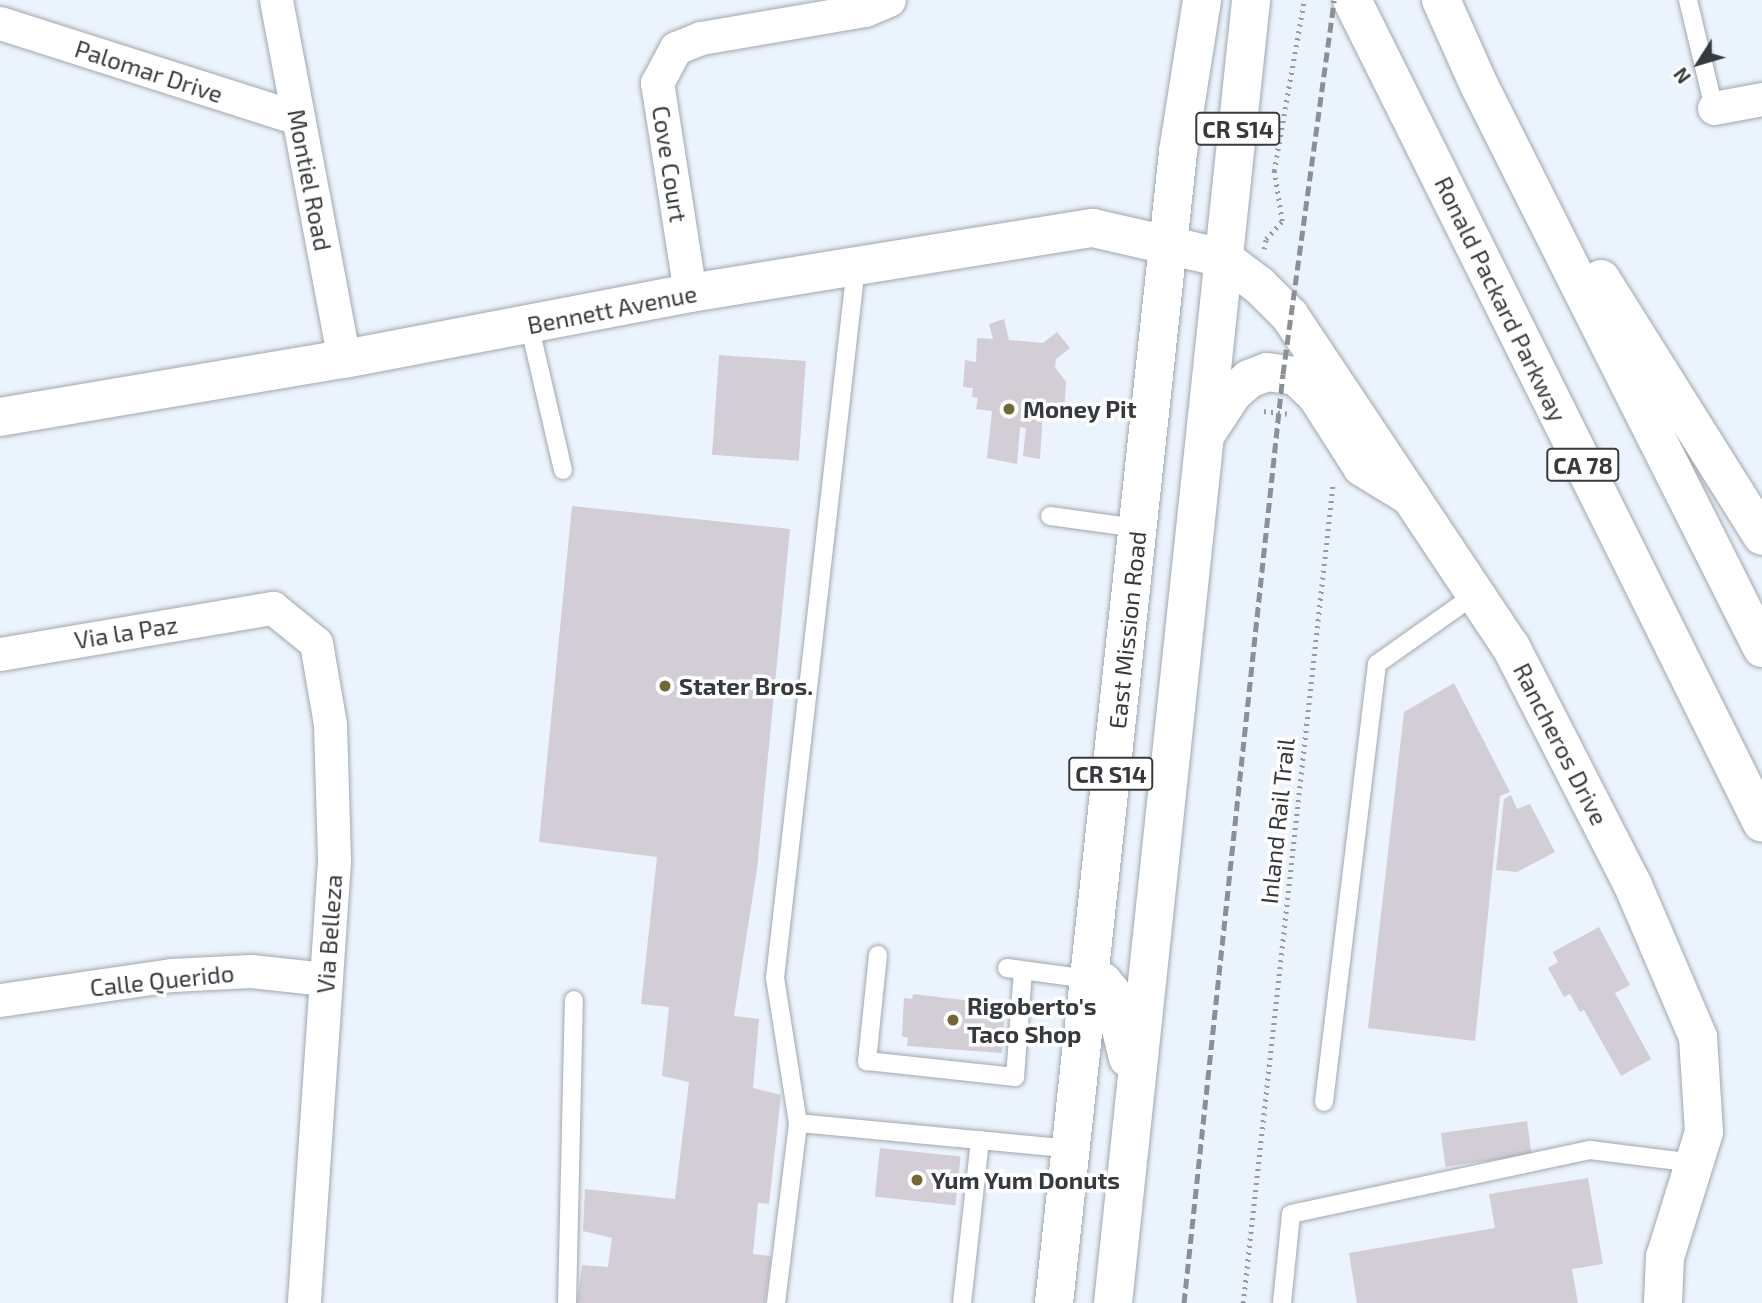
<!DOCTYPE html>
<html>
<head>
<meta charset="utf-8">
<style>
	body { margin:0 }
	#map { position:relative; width:1762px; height:1303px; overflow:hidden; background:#ebf3fc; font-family:"Exo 2",sans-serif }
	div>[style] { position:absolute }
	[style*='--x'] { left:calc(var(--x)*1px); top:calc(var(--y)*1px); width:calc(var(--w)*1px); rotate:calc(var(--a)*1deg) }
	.building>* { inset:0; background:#d3cdd6; transform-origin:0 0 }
	.path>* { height:4.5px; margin-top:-2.25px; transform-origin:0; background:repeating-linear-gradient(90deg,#959ba1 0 2px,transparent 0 7px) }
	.roads { filter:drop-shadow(0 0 2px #a0a7af) drop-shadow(0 0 2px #a0a7af) }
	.service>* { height:18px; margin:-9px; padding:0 9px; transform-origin:9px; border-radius:9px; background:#fff }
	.minor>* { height:33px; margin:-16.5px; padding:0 16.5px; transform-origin:16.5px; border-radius:16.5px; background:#fff }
	.tertiary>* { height:38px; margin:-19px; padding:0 19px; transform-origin:19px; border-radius:19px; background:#fff }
	.primary>* { height:38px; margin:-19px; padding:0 19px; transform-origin:19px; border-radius:19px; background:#fff }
	.motorway>* { height:38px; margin:-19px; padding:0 19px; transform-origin:19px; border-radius:19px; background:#fff }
	.rail>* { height:5px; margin-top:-2.5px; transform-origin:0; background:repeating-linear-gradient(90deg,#8b9096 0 10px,transparent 0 15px) }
	.dots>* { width:19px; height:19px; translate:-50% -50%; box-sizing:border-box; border:4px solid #fff; border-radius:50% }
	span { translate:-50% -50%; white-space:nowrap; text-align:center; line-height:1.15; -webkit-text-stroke:7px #fff; paint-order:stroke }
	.shield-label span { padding:2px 5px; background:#fff; border:2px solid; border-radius:5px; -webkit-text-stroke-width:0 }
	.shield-label { font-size:23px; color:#373a3d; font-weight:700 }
	.street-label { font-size:24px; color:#373a3d }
	.poi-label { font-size:24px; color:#373a3d; font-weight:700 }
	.left { translate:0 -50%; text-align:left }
	.north { position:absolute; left:1664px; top:28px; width:70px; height:70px; -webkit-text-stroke:5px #fff; paint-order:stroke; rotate:233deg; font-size:19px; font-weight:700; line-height:28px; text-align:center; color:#373a3d }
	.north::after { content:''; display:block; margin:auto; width:24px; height:32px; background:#373a3d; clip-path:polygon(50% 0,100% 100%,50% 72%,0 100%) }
</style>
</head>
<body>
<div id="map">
	<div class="building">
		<div style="clip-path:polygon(1004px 319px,1009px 340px,1043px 343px,1057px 332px,1070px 348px,1056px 359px,1055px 367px,1066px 382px,1064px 415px,1043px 411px,1040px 459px,1023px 456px,1026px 428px,1020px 427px,1017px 464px,987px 458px,992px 411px,976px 409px,978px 398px,972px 397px,973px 388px,963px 387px,965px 360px,976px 362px,977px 338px,993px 339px,989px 324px)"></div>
		<div style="left:719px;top:355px;width:87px;height:100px;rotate:4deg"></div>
		<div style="clip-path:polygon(572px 506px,790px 529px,757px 869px,734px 1016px,759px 1019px,753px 1088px,781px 1095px,769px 1204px,758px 1203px,753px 1254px,771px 1256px,765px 1303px,577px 1303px,582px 1265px,608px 1267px,612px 1238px,583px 1231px,585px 1189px,675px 1199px,689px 1082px,662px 1076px,669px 1007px,641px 1004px,657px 857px,539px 842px)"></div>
		<div style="clip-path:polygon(1454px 683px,1510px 792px,1500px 796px,1475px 1041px,1368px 1028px,1404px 712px)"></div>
		<div style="clip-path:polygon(1511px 795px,1517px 809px,1530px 804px,1555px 852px,1517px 872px,1496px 870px,1504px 799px)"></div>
		<div style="clip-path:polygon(1599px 927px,1630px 985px,1615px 993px,1651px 1059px,1621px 1076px,1584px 1010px,1580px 1012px,1570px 994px,1564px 997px,1548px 968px,1558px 962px,1553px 952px)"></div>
		<div style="clip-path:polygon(913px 994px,1005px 1005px,1002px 1053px,907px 1046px,908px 1038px,902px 1036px,904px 998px,912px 999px)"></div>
		<div style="left:1527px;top:1121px;width:34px;height:87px;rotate:82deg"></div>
		<div style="left:880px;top:1148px;width:81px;height:49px;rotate:6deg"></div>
		<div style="clip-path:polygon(1588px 1178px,1603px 1264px,1572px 1269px,1578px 1303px,1357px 1303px,1349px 1253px,1495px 1228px,1489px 1194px)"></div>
	</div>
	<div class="path">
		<div style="--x:1264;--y:249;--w:10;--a:-79"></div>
		<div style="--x:1266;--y:239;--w:24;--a:-48"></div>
		<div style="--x:1282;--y:221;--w:51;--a:-99.1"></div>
		<div style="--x:1274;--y:171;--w:174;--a:-80"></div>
		<div style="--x:1264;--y:411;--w:23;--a:7"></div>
		<div style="--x:1243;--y:1303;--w:825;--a:-83.74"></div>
	</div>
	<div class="roads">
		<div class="service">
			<div style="--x:1688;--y:0;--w:111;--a:76.5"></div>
			<div style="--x:529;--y:324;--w:150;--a:76.9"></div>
			<div style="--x:1050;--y:516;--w:89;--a:7.8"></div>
			<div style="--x:878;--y:955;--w:107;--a:95.9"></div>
			<div style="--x:867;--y:1061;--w:149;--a:6.2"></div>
			<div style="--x:1015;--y:1077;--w:107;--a:-85.7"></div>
			<div style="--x:1007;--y:968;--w:82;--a:7.7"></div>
			<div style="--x:1324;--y:1102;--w:441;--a:-83.1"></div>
			<div style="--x:1377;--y:664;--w:121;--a:-35.3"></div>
			<div style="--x:798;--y:1123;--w:147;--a:-99"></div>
			<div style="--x:775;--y:978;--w:716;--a:-83.5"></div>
			<div style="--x:567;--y:1303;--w:303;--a:-88.7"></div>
			<div style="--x:776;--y:1303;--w:181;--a:-83"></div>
			<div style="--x:798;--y:1123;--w:274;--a:5.4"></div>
			<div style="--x:962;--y:1303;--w:164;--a:-83.7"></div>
			<div style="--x:1282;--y:1303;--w:89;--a:-84.2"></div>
			<div style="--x:1291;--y:1214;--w:306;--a:-12.1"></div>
			<div style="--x:1590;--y:1150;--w:105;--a:7.1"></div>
		</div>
		<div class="minor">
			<div style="--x:276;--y:0;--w:365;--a:79.3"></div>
			<div style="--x:0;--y:23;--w:313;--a:17.7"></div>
			<div style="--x:1714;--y:108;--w:49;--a:-10.6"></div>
			<div style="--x:690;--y:293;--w:213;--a:-98.9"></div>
			<div style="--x:657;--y:83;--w:40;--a:-62"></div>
			<div style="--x:676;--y:48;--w:27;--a:-22"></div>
			<div style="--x:701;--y:38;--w:166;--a:-9.7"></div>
			<div style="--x:865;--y:10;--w:26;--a:-23"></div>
			<div style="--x:0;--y:654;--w:277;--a:-9.6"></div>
			<div style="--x:273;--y:608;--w:55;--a:39.1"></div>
			<div style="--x:316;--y:643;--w:82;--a:80.2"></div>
			<div style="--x:330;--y:724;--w:137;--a:88.3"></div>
			<div style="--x:334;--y:861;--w:443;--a:93.9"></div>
			<div style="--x:0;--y:1000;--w:173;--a:-8.3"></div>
			<div style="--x:171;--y:975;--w:80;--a:-2.9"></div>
			<div style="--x:251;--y:971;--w:74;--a:6.2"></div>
		</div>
		<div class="tertiary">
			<div style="--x:0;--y:417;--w:349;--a:-9.6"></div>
			<div style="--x:344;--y:359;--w:352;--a:-10.8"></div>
			<div style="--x:690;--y:293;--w:408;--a:-9.2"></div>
			<div style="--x:1093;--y:228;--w:133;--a:13"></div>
			<div style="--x:1223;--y:258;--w:46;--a:37.1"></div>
			<div style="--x:1260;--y:286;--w:42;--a:45"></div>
			<div style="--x:1290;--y:316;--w:398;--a:56.3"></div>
			<div style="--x:1511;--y:647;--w:265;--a:62.9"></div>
			<div style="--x:1632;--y:883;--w:168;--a:66.8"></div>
			<div style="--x:1698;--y:1037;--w:95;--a:86.4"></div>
			<div style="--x:1704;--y:1132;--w:131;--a:107.3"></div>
			<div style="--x:1665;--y:1257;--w:46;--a:92.5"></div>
		</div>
		<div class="primary">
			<div style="--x:1208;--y:431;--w:45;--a:-56.7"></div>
			<div style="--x:1233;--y:393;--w:21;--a:-41"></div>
			<div style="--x:1249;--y:379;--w:19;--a:-21"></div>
			<div style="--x:1267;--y:372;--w:29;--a:8"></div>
			<div style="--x:1296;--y:376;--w:28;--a:44"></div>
			<div style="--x:1316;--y:395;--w:85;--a:57.4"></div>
			<div style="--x:1362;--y:467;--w:57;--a:31.5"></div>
			<div style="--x:1088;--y:979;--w:15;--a:11"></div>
			<div style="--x:1103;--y:982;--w:14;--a:51"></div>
			<div style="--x:1112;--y:993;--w:67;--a:76.2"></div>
			<div style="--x:1054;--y:1303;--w:1158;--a:-83.85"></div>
			<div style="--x:1178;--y:152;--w:154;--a:-81"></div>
			<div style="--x:1113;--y:1303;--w:1310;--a:-83.95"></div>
		</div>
		<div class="motorway">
			<div style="--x:1352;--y:0;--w:919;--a:63.52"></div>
			<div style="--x:1441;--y:0;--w:95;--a:65.9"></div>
			<div style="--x:1480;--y:87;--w:628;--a:63.31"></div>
			<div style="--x:1601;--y:279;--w:303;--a:57.9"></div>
		</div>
	</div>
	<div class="rail">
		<div style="--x:1184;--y:1303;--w:934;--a:-83.92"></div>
		<div style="--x:1283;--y:374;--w:377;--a:-82.2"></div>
	</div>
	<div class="dots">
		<div style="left:1009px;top:409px;background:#726835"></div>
		<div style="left:665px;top:686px;background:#726835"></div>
		<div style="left:953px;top:1020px;background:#726835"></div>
		<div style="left:917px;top:1180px;background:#726835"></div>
	</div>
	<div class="shield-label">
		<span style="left:1238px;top:129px">CR S14</span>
		<span style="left:1583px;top:465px">CA 78</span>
		<span style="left:1111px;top:774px">CR S14</span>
	</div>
	<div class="street-label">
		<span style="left:149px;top:71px;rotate:18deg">Palomar Drive</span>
		<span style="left:670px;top:164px;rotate:81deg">Cove Court</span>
		<span style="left:310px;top:180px;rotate:79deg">Montiel Road</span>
		<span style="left:1501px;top:299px;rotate:64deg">Ronald Packard Parkway</span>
		<span style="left:612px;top:309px;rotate:-11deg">Bennett Avenue</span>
		<span style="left:1127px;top:630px;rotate:-84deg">East Mission Road</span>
		<span style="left:126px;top:632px;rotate:-9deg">Via la Paz</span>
		<span style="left:1561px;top:744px;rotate:63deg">Rancheros Drive</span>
		<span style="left:1277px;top:821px;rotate:-84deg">Inland Rail Trail</span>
		<span style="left:329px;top:934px;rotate:-86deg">Via Belleza</span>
		<span style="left:162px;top:980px;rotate:-6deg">Calle Querido</span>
	</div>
	<div class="poi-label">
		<span class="left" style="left:1023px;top:409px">Money Pit</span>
		<span class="left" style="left:679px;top:686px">Stater Bros.</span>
		<span class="left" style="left:967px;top:1020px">Rigoberto's<br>Taco Shop</span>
		<span class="left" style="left:931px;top:1180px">Yum Yum Donuts</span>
	</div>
	<div class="north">N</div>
</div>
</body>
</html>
